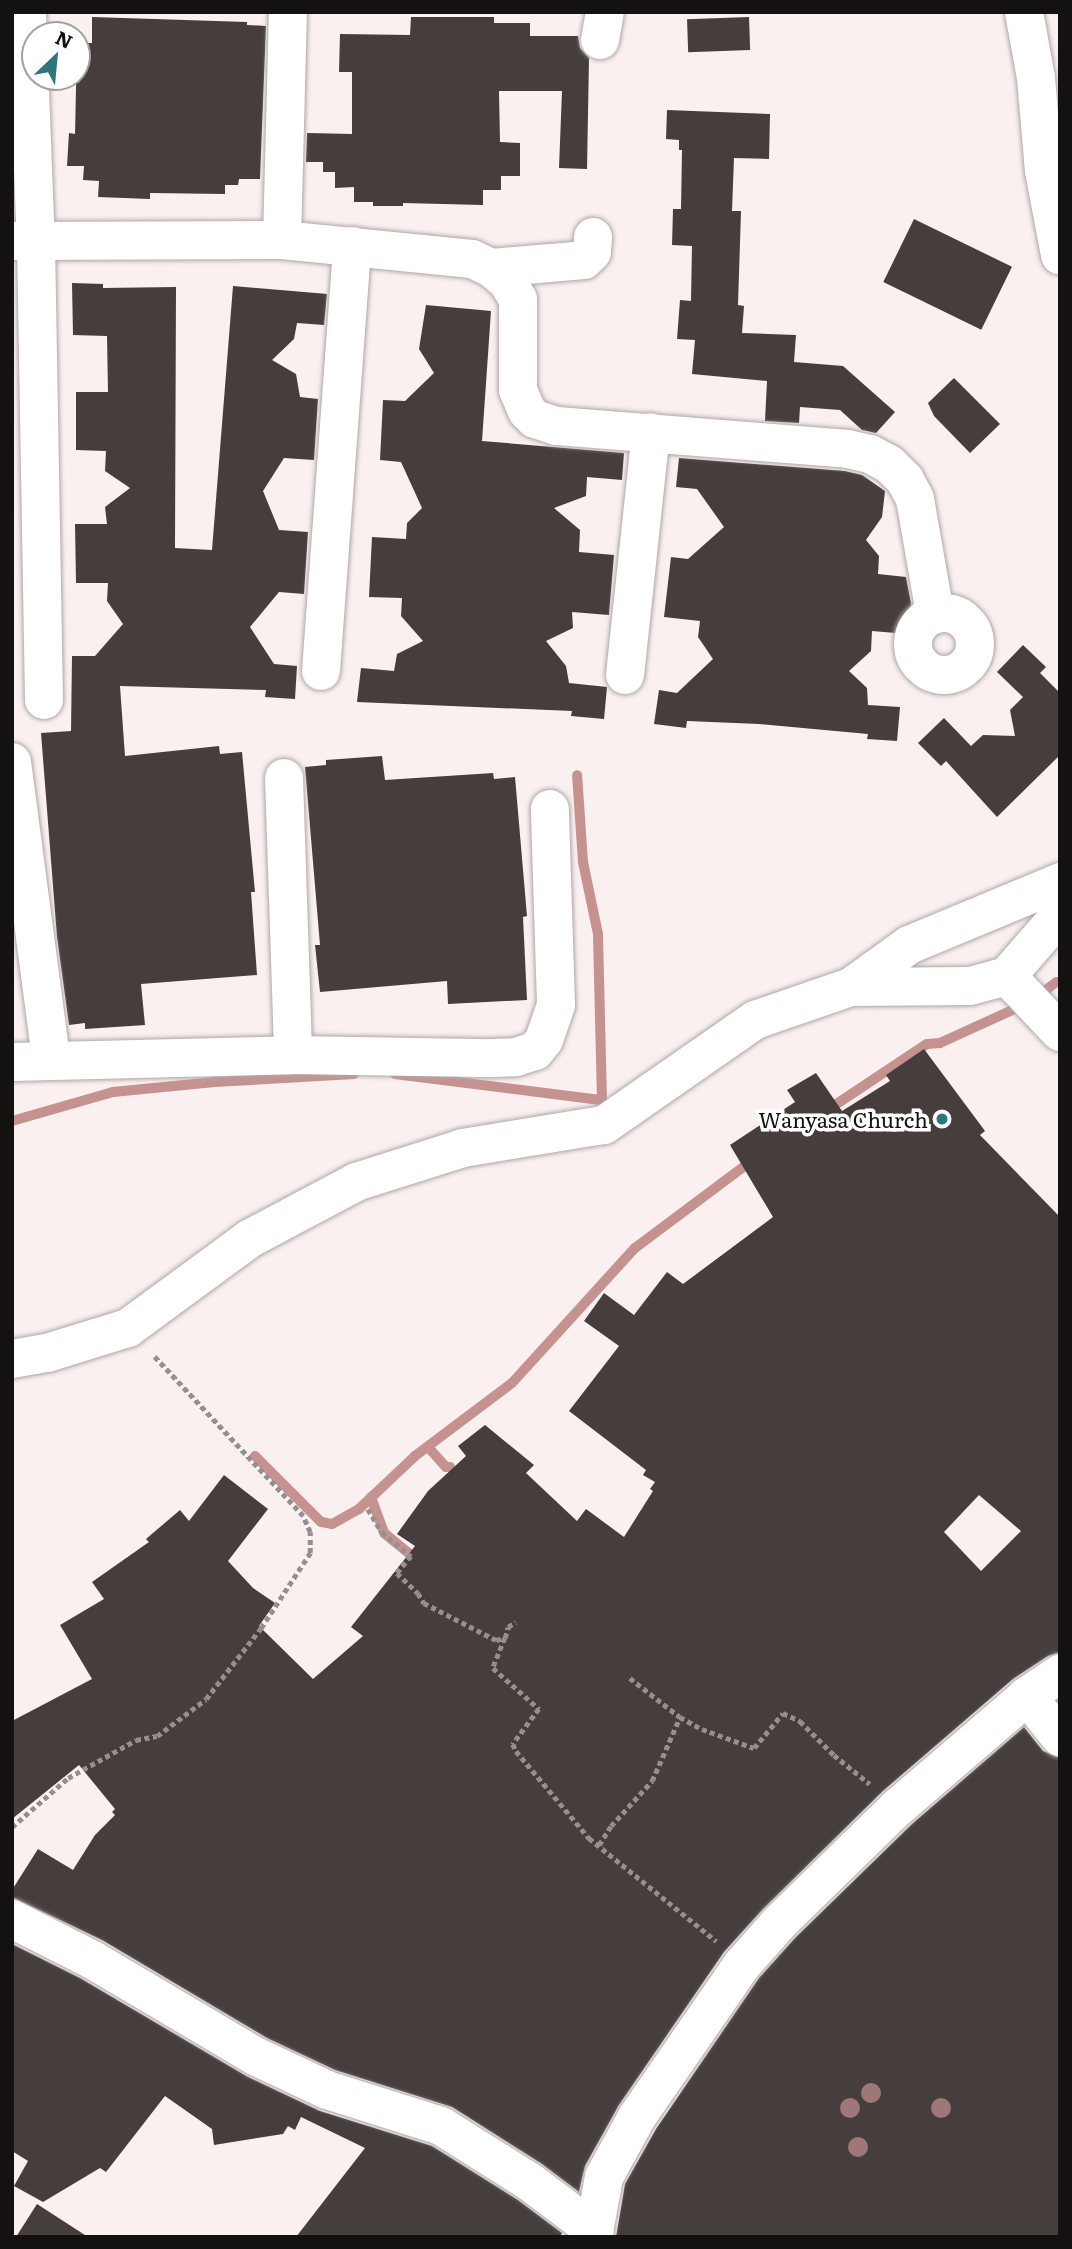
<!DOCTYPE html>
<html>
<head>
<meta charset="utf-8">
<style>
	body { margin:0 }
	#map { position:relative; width:1072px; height:2249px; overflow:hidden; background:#f9f0ef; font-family:Literata,serif }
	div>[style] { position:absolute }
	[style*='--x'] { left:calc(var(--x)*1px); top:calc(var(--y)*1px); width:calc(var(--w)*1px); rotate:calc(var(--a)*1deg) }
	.stream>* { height:10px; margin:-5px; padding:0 5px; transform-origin:5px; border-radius:5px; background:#c69290 }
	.building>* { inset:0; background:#453e3d; transform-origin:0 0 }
	.path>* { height:4.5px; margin-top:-2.25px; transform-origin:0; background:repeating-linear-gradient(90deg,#968f8f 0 5px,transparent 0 8.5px) }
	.roads { filter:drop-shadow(0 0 2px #afa7a6) drop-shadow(0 0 2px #afa7a6) }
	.minor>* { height:38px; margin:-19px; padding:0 19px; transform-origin:19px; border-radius:19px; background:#fff }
	.minor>.ring { margin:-19px; padding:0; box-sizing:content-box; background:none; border:38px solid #fff; border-radius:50% }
	.trees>* { width:20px; height:20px; margin:-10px; border-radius:50%; background:#9e7879 }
	.dots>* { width:19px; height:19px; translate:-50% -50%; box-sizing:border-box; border:4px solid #fff; border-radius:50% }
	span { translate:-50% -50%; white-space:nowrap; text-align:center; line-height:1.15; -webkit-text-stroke:7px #fff; paint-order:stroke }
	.poi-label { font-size:21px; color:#141111 }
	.right { translate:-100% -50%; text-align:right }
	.frame { position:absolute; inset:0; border:14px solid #141111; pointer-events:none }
	.north { position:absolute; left:21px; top:21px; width:70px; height:70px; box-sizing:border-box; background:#fff; border:2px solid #a1a0a0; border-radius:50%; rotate:26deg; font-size:19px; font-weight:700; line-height:28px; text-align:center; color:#141111 }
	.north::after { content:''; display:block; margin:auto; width:24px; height:32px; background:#2d777c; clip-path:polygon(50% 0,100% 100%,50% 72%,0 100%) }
</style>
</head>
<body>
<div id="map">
	<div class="stream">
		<div style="--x:395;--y:1074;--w:209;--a:7.2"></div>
		<div style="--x:602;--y:1100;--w:166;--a:-91.4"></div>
		<div style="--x:598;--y:934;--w:74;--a:-101.8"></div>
		<div style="--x:583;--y:862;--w:87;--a:-93.9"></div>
		<div style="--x:826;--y:1111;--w:121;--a:-33.6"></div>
		<div style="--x:927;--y:1044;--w:13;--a:-4"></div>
		<div style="--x:940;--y:1043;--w:101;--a:-24.5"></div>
		<div style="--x:1032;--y:1001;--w:31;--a:-38"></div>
		<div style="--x:12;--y:1121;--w:105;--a:-16"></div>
		<div style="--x:113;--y:1092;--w:102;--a:-5.6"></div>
		<div style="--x:215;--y:1082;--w:139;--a:-3.3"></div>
		<div style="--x:428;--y:1447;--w:27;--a:48"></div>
		<div style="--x:446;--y:1467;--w:4;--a:0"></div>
		<div style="--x:255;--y:1456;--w:93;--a:45"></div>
		<div style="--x:321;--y:1522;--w:11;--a:10"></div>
		<div style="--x:332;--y:1524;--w:31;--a:-29"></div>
		<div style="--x:359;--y:1509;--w:77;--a:-43.4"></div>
		<div style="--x:415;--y:1456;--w:121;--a:-37"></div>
		<div style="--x:512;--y:1383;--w:183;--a:-47.7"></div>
		<div style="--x:635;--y:1248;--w:149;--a:-36.8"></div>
		<div style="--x:371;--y:1497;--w:38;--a:70"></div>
		<div style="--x:384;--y:1533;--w:33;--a:39"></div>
		<div style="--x:410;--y:1554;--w:10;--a:17"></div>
	</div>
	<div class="building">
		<div style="clip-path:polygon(92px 17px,247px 22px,247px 25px,266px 26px,260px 179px,239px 179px,238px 185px,225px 185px,225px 194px,150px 193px,150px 199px,98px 197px,99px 181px,83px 180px,84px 166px,67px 166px,69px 133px,75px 134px,77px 43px,92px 43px)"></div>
		<div style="clip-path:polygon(411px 17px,494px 17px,494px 23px,530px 23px,530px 36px,578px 36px,580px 48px,589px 58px,587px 169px,559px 168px,562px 91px,499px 91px,500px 142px,520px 143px,520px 176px,501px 176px,501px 190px,483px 190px,483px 205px,403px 203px,403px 206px,373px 206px,373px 202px,354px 202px,354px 187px,335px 188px,335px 172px,323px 172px,323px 162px,306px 162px,307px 133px,352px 134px,352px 72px,339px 72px,340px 34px,410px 35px)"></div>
		<div style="left:749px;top:17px;width:33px;height:62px;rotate:88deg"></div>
		<div style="clip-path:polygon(667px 110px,770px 114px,769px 159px,734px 158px,732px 211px,741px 211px,738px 305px,744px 306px,742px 333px,796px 335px,794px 362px,843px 366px,895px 412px,876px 433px,862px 430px,840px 410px,800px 407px,799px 423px,765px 421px,767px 381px,692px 374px,695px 340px,677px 339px,680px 300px,691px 301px,692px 246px,672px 245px,673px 209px,681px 209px,682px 150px,679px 150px,679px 140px,666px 139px)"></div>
		<div style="left:914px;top:219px;width:109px;height:70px;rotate:26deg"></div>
		<div style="clip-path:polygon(72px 283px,103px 284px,103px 288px,176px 287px,175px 548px,212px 550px,233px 286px,327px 294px,324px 325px,297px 323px,294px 339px,272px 360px,296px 374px,300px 397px,318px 399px,314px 460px,284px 458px,263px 491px,279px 530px,308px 532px,304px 594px,279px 592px,250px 627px,274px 664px,297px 666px,295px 699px,265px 697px,266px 690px,120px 686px,125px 756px,219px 746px,220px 754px,242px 752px,255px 892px,251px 892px,257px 975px,141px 984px,145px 1025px,85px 1029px,85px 1023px,69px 1025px,57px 937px,41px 733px,71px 731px,72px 656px,95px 656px,123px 624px,107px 601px,108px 583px,76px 583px,75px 524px,107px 524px,105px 507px,130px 488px,105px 471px,106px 451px,76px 450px,76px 392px,108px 392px,107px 336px,73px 335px)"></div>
		<div style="clip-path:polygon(426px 305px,491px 311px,482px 441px,624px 453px,622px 480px,587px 477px,586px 496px,554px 508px,580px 530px,579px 552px,614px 555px,609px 615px,572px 612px,573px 628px,546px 641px,566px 666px,569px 683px,607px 687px,604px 719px,571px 716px,572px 711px,357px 702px,361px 668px,394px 671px,397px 654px,423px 641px,401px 616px,402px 598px,369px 597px,372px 537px,406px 539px,407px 523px,422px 508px,401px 462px,380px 460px,383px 400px,405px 401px,434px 373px,419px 349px)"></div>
		<div style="clip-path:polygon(954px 378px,1000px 424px,970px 453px,934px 416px,928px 403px)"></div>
		<div style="clip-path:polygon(679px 458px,845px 471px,862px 475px,885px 491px,882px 517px,866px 540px,879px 556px,878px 574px,906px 577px,911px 603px,908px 634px,872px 631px,871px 651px,849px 671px,867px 688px,868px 705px,900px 707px,897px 741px,867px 739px,868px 734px,759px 724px,687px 721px,686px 728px,654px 724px,659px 690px,677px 693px,713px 659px,698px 637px,700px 621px,664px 617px,671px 557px,688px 559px,724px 527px,697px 489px,676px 487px)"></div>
		<div style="clip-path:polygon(1023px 645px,1046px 667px,1040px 673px,1060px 693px,1060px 755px,997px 817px,946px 761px,941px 766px,918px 743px,944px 718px,971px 746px,983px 735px,1015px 736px,1010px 710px,1023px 697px,997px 672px)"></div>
		<div style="clip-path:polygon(382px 756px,385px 780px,493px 773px,494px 779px,515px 777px,527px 916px,523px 917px,527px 1000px,448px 1004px,447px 981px,320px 992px,315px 945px,320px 945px,305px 767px,326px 765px,326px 760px)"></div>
		<div style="clip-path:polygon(evenodd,924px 1049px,985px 1131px,980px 1135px,1060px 1217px,1060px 1652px,1048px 1656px,1013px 1679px,883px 1791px,763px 1909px,724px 1952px,619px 2105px,585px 2166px,579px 2192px,542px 2164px,452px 2107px,335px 2070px,267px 2038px,102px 1940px,12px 1897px,12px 1890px,38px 1849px,73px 1870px,95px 1835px,115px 1815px,112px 1812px,115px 1809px,79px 1765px,12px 1819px,12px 1721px,92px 1679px,60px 1625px,104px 1599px,92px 1582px,149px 1542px,146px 1539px,180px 1510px,189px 1521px,224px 1475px,268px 1509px,228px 1561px,253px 1588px,275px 1603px,259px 1626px,313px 1679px,363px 1636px,351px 1627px,415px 1546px,397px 1534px,428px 1491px,466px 1456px,458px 1446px,485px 1425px,534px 1465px,526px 1473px,577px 1521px,586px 1509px,624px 1537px,653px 1491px,650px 1489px,655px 1482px,643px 1475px,646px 1470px,569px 1411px,619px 1346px,584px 1321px,604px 1293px,634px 1315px,667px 1272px,683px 1284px,773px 1217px,730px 1145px,795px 1102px,787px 1090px,816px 1073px,842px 1111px,890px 1081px,886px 1075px,924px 1049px,979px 1495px,1021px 1531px,981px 1571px,944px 1532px,979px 1495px)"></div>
		<div style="clip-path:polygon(1024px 1727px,1043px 1751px,1060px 1758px,1060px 2237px,616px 2237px,625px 2184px,656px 2129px,759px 1978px,795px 1938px,912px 1824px)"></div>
		<div style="clip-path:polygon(12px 1944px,80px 1978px,248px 2077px,320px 2111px,432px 2146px,518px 2200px,562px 2233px,560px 2237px,296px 2237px,365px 2148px,301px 2117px,295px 2130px,288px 2126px,283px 2134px,214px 2145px,212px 2129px,165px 2096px,106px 2172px,100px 2168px,43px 2202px,14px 2186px,28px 2161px,12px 2151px)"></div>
		<div style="clip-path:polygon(37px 2204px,88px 2237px,16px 2237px)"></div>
	</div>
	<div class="path">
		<div style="--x:368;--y:1509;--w:27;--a:59"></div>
		<div style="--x:382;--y:1532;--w:38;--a:40"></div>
		<div style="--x:411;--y:1556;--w:22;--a:129"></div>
		<div style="--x:397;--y:1573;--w:29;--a:44"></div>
		<div style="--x:418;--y:1593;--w:12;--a:59"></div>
		<div style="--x:424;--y:1603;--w:81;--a:27.2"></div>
		<div style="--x:496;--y:1640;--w:9;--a:-13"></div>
		<div style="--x:505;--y:1638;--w:11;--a:-75"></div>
		<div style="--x:508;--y:1627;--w:9;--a:-32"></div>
		<div style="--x:505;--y:1638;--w:32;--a:112"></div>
		<div style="--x:493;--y:1668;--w:62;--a:41.7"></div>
		<div style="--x:539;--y:1709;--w:44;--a:126.6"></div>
		<div style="--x:513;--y:1744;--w:8;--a:67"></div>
		<div style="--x:516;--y:1751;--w:114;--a:50"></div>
		<div style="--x:589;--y:1838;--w:164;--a:39"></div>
		<div style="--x:630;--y:1678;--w:63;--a:38"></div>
		<div style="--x:680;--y:1717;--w:25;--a:29"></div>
		<div style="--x:702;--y:1729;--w:55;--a:20.1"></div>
		<div style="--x:754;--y:1748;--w:45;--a:-50.4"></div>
		<div style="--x:783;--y:1713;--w:19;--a:25"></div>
		<div style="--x:800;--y:1721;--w:48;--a:45"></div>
		<div style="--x:834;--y:1755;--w:46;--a:38.9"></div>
		<div style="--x:12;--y:1827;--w:74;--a:-41.2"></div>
		<div style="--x:68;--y:1778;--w:78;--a:-29.2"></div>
		<div style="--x:136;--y:1740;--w:21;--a:-11"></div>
		<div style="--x:157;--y:1736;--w:61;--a:-37.1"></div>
		<div style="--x:206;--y:1699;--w:90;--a:-52.2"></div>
		<div style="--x:261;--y:1628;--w:90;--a:-56.8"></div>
		<div style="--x:310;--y:1553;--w:21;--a:-90"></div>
		<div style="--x:310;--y:1532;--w:17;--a:-114"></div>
		<div style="--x:303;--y:1516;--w:221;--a:-133"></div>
		<div style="--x:599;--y:1845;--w:22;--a:-58"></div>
		<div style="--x:611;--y:1826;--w:61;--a:-47.7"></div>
		<div style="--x:652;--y:1781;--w:70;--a:-66.4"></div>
	</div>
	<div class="roads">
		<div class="minor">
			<div style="--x:27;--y:12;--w:230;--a:87.8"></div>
			<div style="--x:36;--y:242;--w:458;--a:89"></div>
			<div style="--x:1024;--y:12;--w:67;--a:79.7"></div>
			<div style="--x:1036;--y:78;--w:93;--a:85.1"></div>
			<div style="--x:1044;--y:171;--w:86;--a:79.2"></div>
			<div style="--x:600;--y:40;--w:28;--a:-80"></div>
			<div style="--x:282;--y:240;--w:228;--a:-88.5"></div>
			<div style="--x:12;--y:241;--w:270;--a:-0.2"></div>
			<div style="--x:282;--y:240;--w:191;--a:5.7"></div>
			<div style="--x:472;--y:259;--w:21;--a:25"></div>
			<div style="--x:491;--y:268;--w:21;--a:39"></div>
			<div style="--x:507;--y:281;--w:21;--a:59"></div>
			<div style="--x:518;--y:299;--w:91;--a:90"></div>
			<div style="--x:518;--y:390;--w:23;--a:67"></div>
			<div style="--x:527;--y:411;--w:11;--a:45"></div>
			<div style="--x:535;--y:419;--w:23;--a:18"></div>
			<div style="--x:557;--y:426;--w:292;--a:4.5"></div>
			<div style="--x:848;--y:449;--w:23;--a:13"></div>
			<div style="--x:870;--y:454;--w:21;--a:28"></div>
			<div style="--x:889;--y:464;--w:23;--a:45"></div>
			<div style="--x:905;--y:480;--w:21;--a:62"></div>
			<div style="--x:915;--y:499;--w:117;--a:80.1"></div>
			<div style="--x:491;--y:268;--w:93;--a:-4.9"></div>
			<div style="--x:584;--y:260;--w:11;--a:-45"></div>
			<div style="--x:592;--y:252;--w:15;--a:-86"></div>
			<div class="ring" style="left:913px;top:613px;width:24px;height:24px"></div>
			<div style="--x:321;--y:671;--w:426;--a:-85.8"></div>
			<div style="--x:625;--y:675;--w:244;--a:-83.9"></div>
			<div style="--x:12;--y:762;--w:300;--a:82.5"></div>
			<div style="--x:284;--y:778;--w:277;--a:88.1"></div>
			<div style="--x:1007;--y:976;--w:77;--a:46.6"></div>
			<div style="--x:851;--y:987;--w:72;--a:-35.9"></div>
			<div style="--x:909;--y:945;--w:164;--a:-22.6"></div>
			<div style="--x:12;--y:1062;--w:281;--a:-1.4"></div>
			<div style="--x:293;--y:1055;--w:200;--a:0.9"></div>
			<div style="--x:493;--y:1058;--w:23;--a:-2"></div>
			<div style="--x:516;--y:1057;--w:20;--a:-18"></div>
			<div style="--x:535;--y:1051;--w:14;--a:-51"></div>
			<div style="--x:544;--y:1040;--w:37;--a:-71"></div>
			<div style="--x:556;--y:1005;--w:196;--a:-91.8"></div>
			<div style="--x:12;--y:1359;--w:36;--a:-10"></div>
			<div style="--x:47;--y:1353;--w:85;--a:-17.2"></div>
			<div style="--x:128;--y:1328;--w:150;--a:-36.3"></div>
			<div style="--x:249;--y:1239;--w:121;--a:-28"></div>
			<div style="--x:356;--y:1182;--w:112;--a:-17.6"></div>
			<div style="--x:463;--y:1148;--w:143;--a:-9.3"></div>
			<div style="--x:604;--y:1125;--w:184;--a:-34.8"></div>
			<div style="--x:755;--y:1020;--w:102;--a:-19"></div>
			<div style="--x:851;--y:987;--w:119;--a:-0.5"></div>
			<div style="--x:970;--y:986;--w:38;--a:-15"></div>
			<div style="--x:1007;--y:976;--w:81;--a:-49"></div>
			<div style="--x:1027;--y:1696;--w:53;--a:51.2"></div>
			<div style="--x:12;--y:1919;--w:89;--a:26.9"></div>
			<div style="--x:91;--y:1959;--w:193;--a:30.6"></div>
			<div style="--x:257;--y:2057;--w:77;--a:25.2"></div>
			<div style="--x:327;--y:2090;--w:120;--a:17.5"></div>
			<div style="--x:441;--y:2126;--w:105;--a:32.2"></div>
			<div style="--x:530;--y:2182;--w:81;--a:37"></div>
			<div style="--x:593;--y:2237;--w:61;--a:-79.6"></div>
			<div style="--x:604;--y:2177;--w:68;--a:-61.2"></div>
			<div style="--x:637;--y:2117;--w:185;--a:-55.4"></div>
			<div style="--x:742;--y:1965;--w:56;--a:-48.6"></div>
			<div style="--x:779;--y:1923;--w:165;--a:-44.3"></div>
			<div style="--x:897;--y:1808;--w:172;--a:-40.7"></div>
			<div style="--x:1027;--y:1696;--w:40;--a:-34"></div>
		</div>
	</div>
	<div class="trees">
		<div style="left:871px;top:2093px"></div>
		<div style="left:850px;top:2108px"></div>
		<div style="left:941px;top:2108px"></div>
		<div style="left:858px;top:2147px"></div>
	</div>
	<div class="dots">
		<div style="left:942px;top:1119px;background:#2d777c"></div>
	</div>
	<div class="poi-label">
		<span class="right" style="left:928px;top:1119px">Wanyasa Church</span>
	</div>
	<div class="frame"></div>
	<div class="north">N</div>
</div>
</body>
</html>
